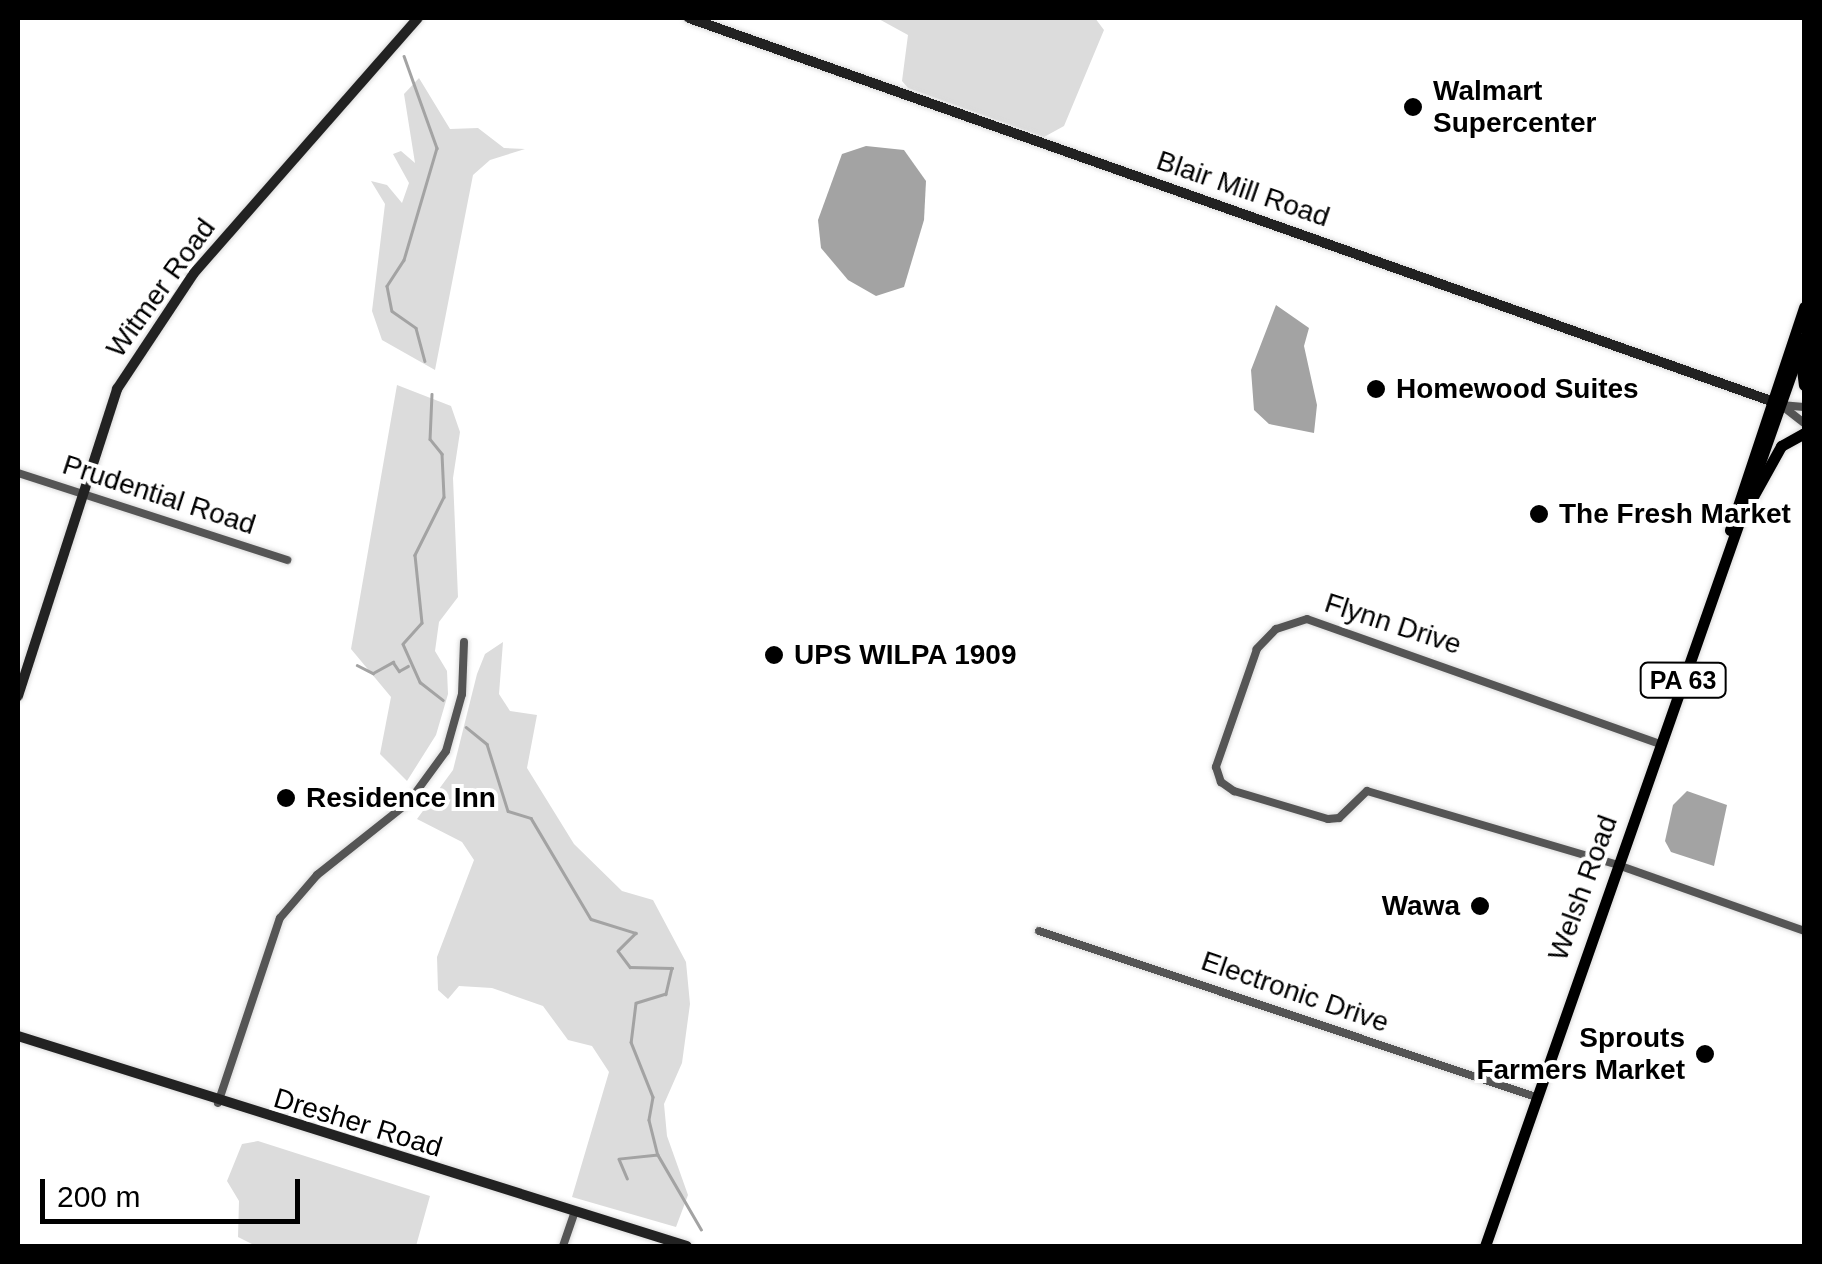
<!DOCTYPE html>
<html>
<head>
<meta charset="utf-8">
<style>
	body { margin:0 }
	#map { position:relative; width:1822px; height:1264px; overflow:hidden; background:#fff; font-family:Arial,sans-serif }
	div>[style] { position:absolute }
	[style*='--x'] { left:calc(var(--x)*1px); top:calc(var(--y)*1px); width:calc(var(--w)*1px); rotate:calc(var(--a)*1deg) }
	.green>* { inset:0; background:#dcdcdc }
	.water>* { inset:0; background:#a3a3a3 }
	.stream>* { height:2.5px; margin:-1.25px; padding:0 1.25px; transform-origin:1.25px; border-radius:1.25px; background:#a3a3a3 }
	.roads { filter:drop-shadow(0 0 2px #dbdbdb) drop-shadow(0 0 2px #dbdbdb) }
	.street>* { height:8px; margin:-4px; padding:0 4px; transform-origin:4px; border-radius:4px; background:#555 }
	.secondary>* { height:10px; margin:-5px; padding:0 5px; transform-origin:5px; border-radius:5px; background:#222 }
	.primary>* { height:11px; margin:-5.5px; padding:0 5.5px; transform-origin:5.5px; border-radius:5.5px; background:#000 }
	.dots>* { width:28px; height:28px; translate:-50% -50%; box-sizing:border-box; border:5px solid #fff; border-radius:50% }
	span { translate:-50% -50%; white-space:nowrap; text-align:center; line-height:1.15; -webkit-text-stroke:8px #fff; paint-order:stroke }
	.shield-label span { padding:2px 8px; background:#fff; border:2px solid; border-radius:8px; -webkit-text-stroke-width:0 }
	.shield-label { font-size:25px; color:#000; font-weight:700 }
	.poi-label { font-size:28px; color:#000; font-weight:700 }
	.left { translate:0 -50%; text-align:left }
	.right { translate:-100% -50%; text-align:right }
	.street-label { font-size:28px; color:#000 }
	.frame { position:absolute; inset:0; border:20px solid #000; pointer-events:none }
	.scale { position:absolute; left:40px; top:1179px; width:260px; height:45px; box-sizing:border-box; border:5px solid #000; border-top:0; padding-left:12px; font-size:30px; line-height:35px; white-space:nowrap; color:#000; -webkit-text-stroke:8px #fff; paint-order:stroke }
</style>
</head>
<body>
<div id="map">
	<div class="green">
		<div style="clip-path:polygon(877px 18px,1095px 18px,1104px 30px,1064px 126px,1044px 137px,908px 88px,902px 81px,908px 35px)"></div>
		<div style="clip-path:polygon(419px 78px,450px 129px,478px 128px,504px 148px,525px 149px,490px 160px,473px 175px,435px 370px,382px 340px,372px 311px,385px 204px,371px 181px,387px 185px,402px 203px,409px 183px,393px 154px,401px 151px,415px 163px,404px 94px)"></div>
		<div style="clip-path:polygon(397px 385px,451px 406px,460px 432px,453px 478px,458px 597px,439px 622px,435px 651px,447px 671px,448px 694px,436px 735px,407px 781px,380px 754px,391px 697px,351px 649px)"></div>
		<div style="clip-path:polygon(503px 642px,499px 694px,510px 711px,537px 715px,527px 768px,574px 844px,622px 891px,653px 900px,686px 962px,690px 1004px,682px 1063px,664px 1104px,667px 1136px,688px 1195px,676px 1227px,572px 1197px,609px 1072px,592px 1046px,568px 1040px,543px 1006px,492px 988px,459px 986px,448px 999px,438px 990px,437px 957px,474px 860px,462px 842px,417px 819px,453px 770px,477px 674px,485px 654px)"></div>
		<div style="clip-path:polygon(258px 1141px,430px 1196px,416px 1246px,256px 1246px,238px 1237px,239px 1201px,227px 1181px,242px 1144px)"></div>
	</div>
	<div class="water">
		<div style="clip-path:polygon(866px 146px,904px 150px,926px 181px,924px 220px,904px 287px,876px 296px,848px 280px,821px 248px,818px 220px,842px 154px)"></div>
		<div style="clip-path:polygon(1276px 305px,1309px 328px,1304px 346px,1317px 405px,1314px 433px,1269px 424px,1254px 410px,1251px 370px)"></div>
		<div style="clip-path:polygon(1687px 791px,1727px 805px,1714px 866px,1671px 852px,1665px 841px,1673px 805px)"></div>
	</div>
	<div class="stream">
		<div style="--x:404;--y:56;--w:98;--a:70.3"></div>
		<div style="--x:437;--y:148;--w:117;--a:106.4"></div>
		<div style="--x:404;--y:260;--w:31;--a:123"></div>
		<div style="--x:387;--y:286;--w:25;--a:79"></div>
		<div style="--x:392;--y:311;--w:29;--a:35"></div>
		<div style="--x:416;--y:328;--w:34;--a:75"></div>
		<div style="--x:432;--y:394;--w:45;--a:92.5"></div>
		<div style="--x:430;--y:439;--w:19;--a:51"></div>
		<div style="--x:442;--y:454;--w:43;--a:87.3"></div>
		<div style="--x:444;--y:497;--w:65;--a:116.6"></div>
		<div style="--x:415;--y:555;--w:68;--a:84.1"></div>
		<div style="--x:422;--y:623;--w:28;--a:132"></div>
		<div style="--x:403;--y:644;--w:42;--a:65.9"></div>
		<div style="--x:420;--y:682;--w:29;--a:38"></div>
		<div style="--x:357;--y:665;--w:18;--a:27"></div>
		<div style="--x:373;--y:673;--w:23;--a:-29"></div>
		<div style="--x:393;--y:662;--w:11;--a:56"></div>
		<div style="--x:399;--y:671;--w:10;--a:-29"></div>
		<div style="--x:466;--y:727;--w:27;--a:39"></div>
		<div style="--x:487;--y:744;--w:70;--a:72.6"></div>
		<div style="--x:508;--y:811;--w:24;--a:17"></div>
		<div style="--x:531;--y:818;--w:117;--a:59.3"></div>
		<div style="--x:591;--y:919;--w:47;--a:17.3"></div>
		<div style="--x:636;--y:933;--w:25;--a:135"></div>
		<div style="--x:618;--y:951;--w:20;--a:53"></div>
		<div style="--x:630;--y:967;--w:42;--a:1.4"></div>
		<div style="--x:672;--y:968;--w:27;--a:103"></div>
		<div style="--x:666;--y:994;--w:31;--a:163"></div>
		<div style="--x:636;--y:1003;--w:39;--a:97"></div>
		<div style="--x:631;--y:1042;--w:59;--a:68.2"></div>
		<div style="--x:653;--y:1097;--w:23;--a:100"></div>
		<div style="--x:649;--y:1120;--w:36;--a:76"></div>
		<div style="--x:658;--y:1155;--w:39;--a:174"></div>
		<div style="--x:619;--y:1159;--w:21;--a:67"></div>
		<div style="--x:658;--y:1155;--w:86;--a:59.8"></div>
	</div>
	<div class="roads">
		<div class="street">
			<div style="--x:1781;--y:405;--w:29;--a:38"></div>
			<div style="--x:1781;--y:405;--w:23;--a:5"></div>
			<div style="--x:18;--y:473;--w:283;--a:17.9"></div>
			<div style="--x:1660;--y:744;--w:374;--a:-160.5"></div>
			<div style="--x:1307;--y:619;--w:33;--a:162"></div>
			<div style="--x:1276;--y:629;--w:28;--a:134"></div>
			<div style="--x:1257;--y:649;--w:125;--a:109.2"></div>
			<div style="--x:1216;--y:767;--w:16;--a:72"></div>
			<div style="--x:1221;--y:782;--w:16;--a:35"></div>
			<div style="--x:1234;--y:791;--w:98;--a:16.6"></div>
			<div style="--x:1328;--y:819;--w:11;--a:-5"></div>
			<div style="--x:1339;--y:818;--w:39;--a:-44"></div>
			<div style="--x:1367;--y:791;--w:262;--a:16.4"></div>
			<div style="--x:1618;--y:865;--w:197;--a:19.5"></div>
			<div style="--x:1039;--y:931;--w:524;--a:18.47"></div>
			<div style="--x:218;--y:1103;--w:195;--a:-71.5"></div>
			<div style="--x:280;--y:918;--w:57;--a:-49.3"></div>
			<div style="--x:317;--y:875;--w:116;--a:-38.4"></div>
			<div style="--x:408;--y:803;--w:64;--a:-53.8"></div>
			<div style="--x:446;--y:751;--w:59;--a:-74.3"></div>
			<div style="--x:462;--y:694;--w:52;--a:-87.8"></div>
			<div style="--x:563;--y:1246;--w:34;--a:-71"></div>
		</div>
		<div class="secondary">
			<div style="--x:689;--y:18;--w:1154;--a:19.49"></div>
			<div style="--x:18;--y:696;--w:323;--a:-72.1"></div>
			<div style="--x:117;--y:389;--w:139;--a:-56.4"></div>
			<div style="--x:194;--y:273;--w:339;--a:-48.7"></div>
			<div style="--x:18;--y:1036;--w:701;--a:17.43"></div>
		</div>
		<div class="primary">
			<div style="--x:1801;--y:361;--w:24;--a:83"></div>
			<div style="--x:1751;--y:500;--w:62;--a:-60.9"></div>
			<div style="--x:1781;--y:446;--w:26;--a:-29"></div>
			<div style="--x:1730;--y:530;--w:235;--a:-71.6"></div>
			<div style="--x:1485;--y:1246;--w:963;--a:-70.66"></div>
		</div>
	</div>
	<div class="dots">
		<div style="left:1413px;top:107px;background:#000"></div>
		<div style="left:1376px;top:389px;background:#000"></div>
		<div style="left:1539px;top:514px;background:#000"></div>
		<div style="left:774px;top:655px;background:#000"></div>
		<div style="left:286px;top:798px;background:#000"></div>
		<div style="left:1480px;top:906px;background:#000"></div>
		<div style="left:1705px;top:1054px;background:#000"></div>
	</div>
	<div class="shield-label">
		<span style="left:1683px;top:680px">PA 63</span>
	</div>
	<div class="poi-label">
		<span class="left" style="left:1433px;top:107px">Walmart<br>Supercenter</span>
		<span class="left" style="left:1396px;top:389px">Homewood Suites</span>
		<span class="left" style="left:1559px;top:514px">The Fresh Market</span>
		<span class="left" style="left:794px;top:655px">UPS WILPA 1909</span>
		<span class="left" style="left:306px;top:798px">Residence Inn</span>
		<span class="right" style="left:1460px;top:906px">Wawa</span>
		<span class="right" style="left:1685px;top:1054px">Sprouts<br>Farmers Market</span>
	</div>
	<div class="street-label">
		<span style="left:1243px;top:189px;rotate:19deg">Blair Mill Road</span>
		<span style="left:161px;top:288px;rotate:-54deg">Witmer Road</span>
		<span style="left:159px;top:495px;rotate:18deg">Prudential Road</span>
		<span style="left:1393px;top:624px;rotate:18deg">Flynn Drive</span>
		<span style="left:1583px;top:888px;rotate:-70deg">Welsh Road</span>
		<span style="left:1295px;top:992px;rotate:19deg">Electronic Drive</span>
		<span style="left:358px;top:1123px;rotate:17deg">Dresher Road</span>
	</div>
	<div class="frame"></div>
	<div class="scale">200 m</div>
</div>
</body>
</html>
